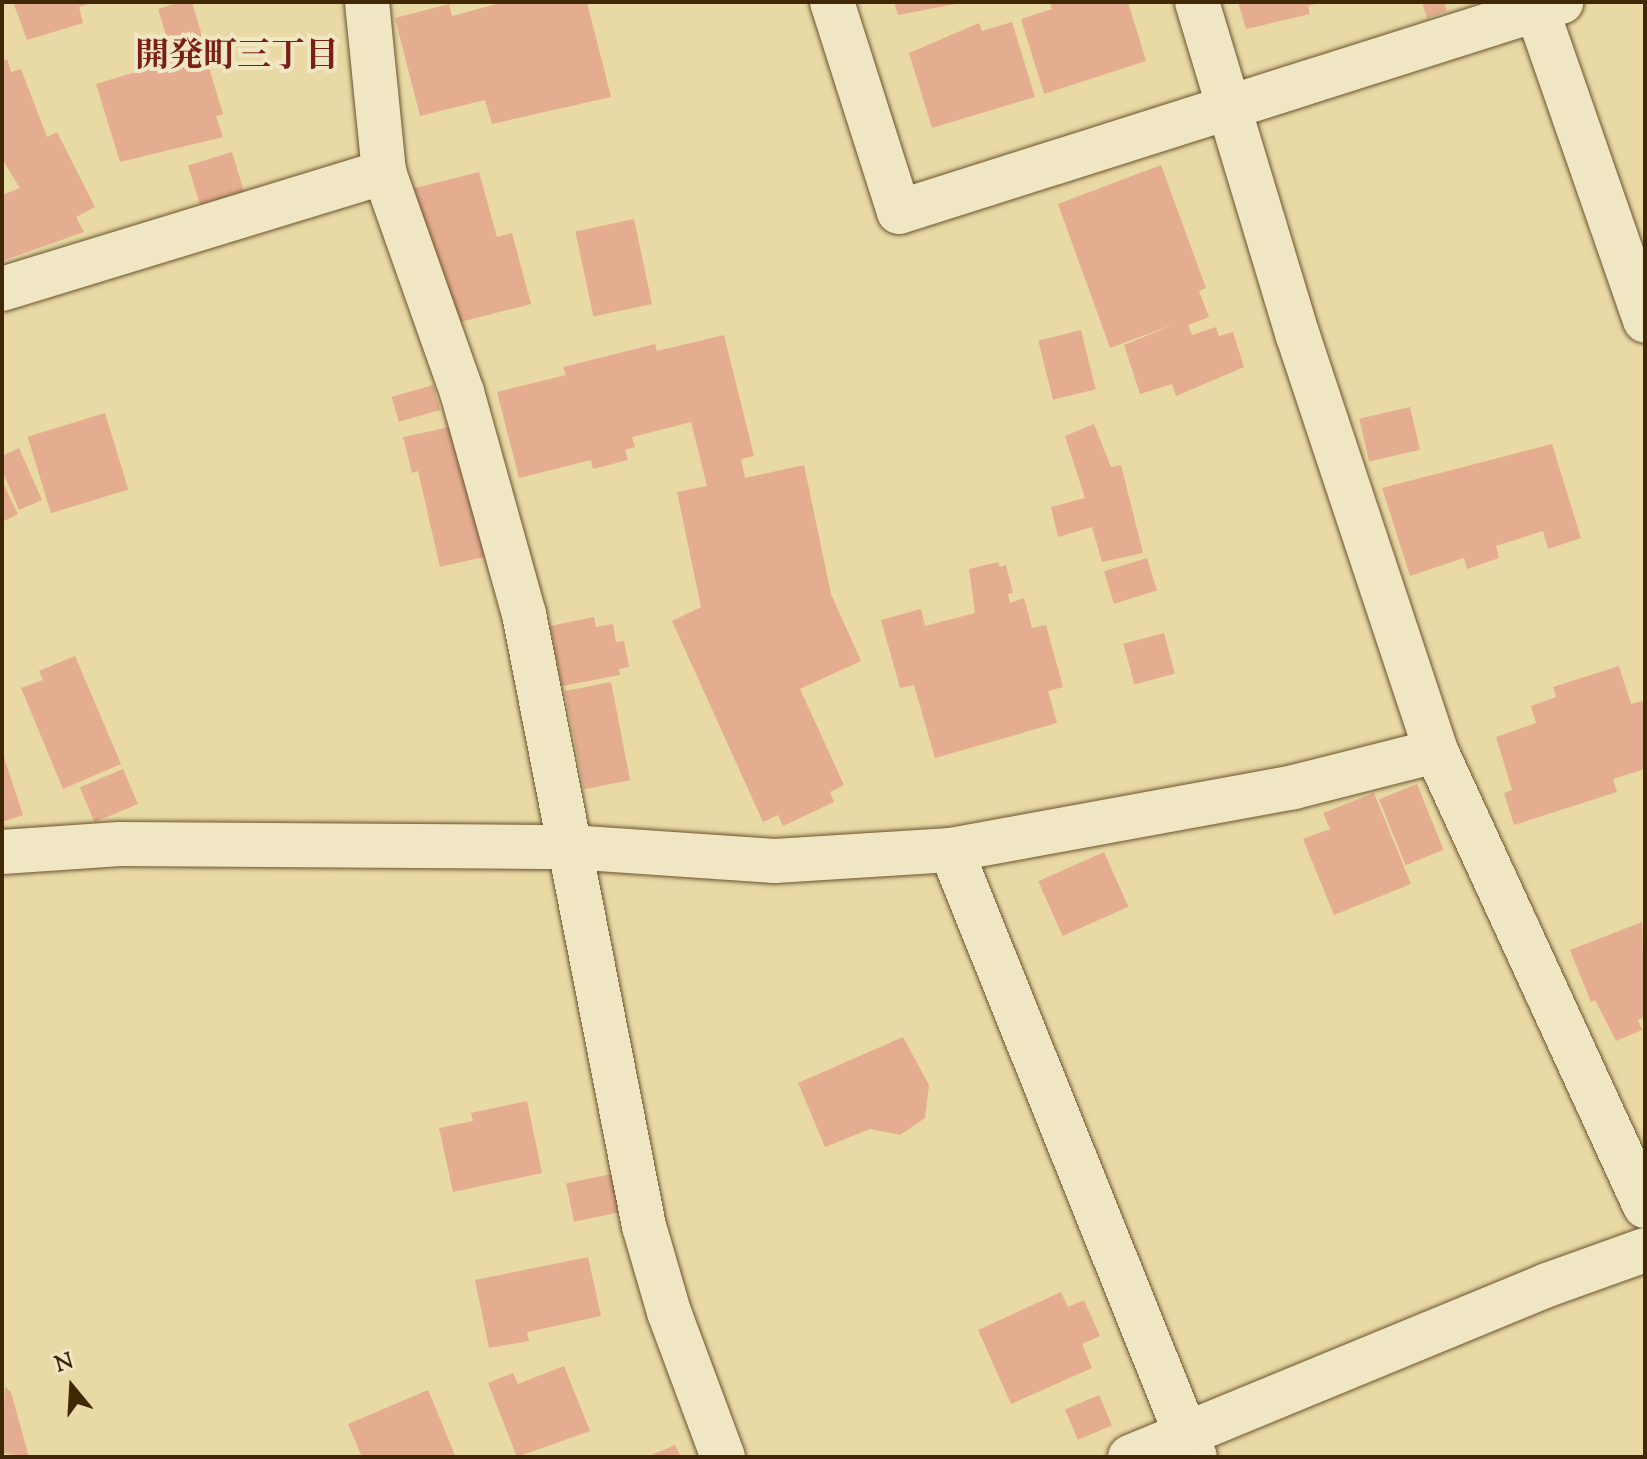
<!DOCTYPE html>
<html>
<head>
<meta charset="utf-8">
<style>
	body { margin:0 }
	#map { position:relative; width:1647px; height:1459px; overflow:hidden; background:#e9d9a5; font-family:"Sorts Mill Goudy","Noto Serif JP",serif }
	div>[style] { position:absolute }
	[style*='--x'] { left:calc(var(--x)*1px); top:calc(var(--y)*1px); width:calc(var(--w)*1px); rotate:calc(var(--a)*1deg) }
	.building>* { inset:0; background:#e5ad90; transform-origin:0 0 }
	.roads { filter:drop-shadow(0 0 2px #6a542e) drop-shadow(0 0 2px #6a542e) }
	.minor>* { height:44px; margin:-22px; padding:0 22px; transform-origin:22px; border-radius:22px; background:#f1e6c4 }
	span { translate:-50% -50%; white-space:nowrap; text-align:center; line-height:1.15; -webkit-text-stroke:8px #f1e6c4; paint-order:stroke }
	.neighbourhood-label { font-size:34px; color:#7a1f14; font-weight:700 }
	.frame { position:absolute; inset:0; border:4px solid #402706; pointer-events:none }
	.north { position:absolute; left:32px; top:1347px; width:80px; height:80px; -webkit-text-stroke:6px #f1e6c4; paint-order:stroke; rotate:342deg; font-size:22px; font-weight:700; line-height:32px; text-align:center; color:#402706 }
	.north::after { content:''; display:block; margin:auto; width:28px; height:36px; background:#402706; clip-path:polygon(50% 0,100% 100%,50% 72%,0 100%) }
</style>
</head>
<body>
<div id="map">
	<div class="building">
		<div style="clip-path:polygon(13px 2px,91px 2px,91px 3px,79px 7px,83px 23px,27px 40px)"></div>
		<div style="clip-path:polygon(180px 2px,192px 2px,203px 39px,170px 49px,158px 9px)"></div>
		<div style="clip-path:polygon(504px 2px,587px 2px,611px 97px,492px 124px,485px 100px,420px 116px,395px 18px,449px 4px,452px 16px)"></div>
		<div style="clip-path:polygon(894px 2px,961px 2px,961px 3px,898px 15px)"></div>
		<div style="clip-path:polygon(1050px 2px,1128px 2px,1146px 61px,1044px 94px,1021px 19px,1052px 9px)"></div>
		<div style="clip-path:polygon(1238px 2px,1319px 2px,1319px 3px,1308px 6px,1310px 14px,1246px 29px)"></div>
		<div style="clip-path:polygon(1422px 2px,1444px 2px,1447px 11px,1427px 18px)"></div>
		<div style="clip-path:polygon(1012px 22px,1035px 97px,932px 128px,909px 53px,979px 23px,982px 31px)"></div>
		<div style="clip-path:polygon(204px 51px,223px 114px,216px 116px,223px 137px,120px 162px,96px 84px)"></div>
		<div style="clip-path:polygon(7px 59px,11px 72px,21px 69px,47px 137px,57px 132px,95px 207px,76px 217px,84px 232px,2px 261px,2px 195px,20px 188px,2px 159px,2px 61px)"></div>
		<div style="left:232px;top:152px;width:42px;height:46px;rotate:73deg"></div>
		<div style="clip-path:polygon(1161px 165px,1206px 288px,1199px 291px,1209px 317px,1188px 325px,1192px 335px,1216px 327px,1219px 336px,1233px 332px,1244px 367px,1176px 396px,1172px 384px,1140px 394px,1124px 345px,1175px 324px,1110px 348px,1058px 204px)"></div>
		<div style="clip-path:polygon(479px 172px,497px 237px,512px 233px,531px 304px,445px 326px,403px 191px)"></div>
		<div style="left:634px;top:219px;width:87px;height:60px;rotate:78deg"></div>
		<div style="left:1081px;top:330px;width:61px;height:44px;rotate:76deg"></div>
		<div style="clip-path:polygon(724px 335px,754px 456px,741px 459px,745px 478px,804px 465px,831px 594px,861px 661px,800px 689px,844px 785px,830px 792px,834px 802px,783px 826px,778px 815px,763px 822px,672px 621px,701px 607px,677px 492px,707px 486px,691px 422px,632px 437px,635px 447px,625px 450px,628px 460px,593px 469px,591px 460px,519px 478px,497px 392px,566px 375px,563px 367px,655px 344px,657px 351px)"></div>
		<div style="left:433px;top:385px;width:26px;height:43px;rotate:74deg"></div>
		<div style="left:1410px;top:407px;width:44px;height:52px;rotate:77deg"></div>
		<div style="left:105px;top:413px;width:80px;height:81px;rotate:73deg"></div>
		<div style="clip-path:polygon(1094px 424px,1111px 467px,1121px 465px,1143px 553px,1102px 562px,1092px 527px,1058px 537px,1051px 507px,1085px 498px,1065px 436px)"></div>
		<div style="clip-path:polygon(450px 427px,458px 461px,465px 459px,488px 556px,440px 567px,418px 471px,412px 473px,403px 437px)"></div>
		<div style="clip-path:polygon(1552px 444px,1581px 538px,1548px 549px,1543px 531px,1496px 546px,1499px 558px,1467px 569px,1464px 558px,1410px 576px,1382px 488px)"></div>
		<div style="clip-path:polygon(19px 448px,42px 500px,19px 510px,2px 470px,2px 456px)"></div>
		<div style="clip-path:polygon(2px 481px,18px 514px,2px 522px)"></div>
		<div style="left:1147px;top:558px;width:34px;height:45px;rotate:73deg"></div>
		<div style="clip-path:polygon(998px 562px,1000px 567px,1006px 565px,1013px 593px,1008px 594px,1010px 603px,1024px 598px,1032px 628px,1046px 625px,1063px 687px,1048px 691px,1057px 723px,935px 758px,914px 685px,900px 688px,881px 620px,921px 609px,925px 626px,975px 613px,969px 569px)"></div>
		<div style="clip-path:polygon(594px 617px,596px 627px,613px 624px,616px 642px,624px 641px,629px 667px,619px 669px,620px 675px,562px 686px,550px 626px)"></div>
		<div style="left:1164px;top:633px;width:42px;height:42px;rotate:75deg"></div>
		<div style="clip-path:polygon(75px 656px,121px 764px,63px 789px,21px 688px,43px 680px,39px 671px)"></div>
		<div style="clip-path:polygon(1619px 666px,1631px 704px,1645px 700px,1645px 769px,1613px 779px,1617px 792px,1514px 825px,1504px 793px,1512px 790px,1496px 737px,1536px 723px,1531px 706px,1556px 697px,1553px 687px)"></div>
		<div style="left:611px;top:682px;width:100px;height:47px;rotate:79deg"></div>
		<div style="clip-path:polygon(2px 751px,23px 815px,2px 822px)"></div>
		<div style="left:123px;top:769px;width:38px;height:47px;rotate:67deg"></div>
		<div style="left:1417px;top:784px;width:71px;height:41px;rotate:68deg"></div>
		<div style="clip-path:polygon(1374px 793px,1411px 884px,1334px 915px,1303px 839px,1330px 829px,1323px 813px)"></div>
		<div style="left:1104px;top:852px;width:60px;height:72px;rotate:66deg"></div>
		<div style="clip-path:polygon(1642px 922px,1645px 1017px,1638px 1020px,1642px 1030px,1616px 1041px,1595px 1000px,1591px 1002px,1570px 950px)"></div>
		<div style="clip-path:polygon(903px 1037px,929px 1085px,925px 1118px,900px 1135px,870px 1129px,825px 1147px,798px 1083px)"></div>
		<div style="clip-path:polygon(527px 1101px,542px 1173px,453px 1192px,439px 1128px,473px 1121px,471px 1113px)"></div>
		<div style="left:611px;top:1174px;width:39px;height:46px;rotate:78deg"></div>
		<div style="clip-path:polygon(588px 1257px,601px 1316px,527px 1332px,529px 1341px,489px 1348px,475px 1280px)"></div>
		<div style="clip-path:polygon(1061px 1292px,1068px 1307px,1084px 1300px,1100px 1336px,1082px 1344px,1092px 1368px,1011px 1404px,978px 1330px)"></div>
		<div style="clip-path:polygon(564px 1366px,590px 1431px,517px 1457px,488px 1383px,513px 1373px,518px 1384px)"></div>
		<div style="clip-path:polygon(5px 1387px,11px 1392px,29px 1457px,2px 1453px)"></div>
		<div style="clip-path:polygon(428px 1390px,455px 1455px,362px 1457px,348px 1424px)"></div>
		<div style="left:1099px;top:1395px;width:33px;height:37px;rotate:67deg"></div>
		<div style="clip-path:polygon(675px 1445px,681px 1457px,647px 1457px)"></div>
	</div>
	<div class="roads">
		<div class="minor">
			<div style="--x:367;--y:2;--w:171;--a:84.3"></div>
			<div style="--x:384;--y:172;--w:233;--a:70.5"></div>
			<div style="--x:462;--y:392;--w:230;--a:74.4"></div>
			<div style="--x:524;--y:614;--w:624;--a:78.91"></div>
			<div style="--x:644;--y:1226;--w:90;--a:73.8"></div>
			<div style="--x:669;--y:1312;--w:155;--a:69.6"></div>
			<div style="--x:832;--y:2;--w:220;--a:72.3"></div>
			<div style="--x:899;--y:212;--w:695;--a:-17.6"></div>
			<div style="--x:1197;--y:2;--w:349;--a:73.2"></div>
			<div style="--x:1298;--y:336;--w:437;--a:71.6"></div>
			<div style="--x:1436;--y:751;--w:501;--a:65.33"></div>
			<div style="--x:1537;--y:10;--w:329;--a:70.8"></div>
			<div style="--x:2;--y:289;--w:400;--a:-17"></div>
			<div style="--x:951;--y:850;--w:654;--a:68.1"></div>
			<div style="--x:2;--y:852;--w:118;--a:-3.9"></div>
			<div style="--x:120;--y:844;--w:450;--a:0.4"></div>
			<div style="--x:570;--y:847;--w:205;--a:3.9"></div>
			<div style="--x:775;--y:861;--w:176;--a:-3.6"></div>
			<div style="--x:951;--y:850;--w:349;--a:-10.4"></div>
			<div style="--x:1294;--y:787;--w:146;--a:-14.2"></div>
			<div style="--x:1130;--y:1457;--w:451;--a:-22.4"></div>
			<div style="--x:1547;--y:1285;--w:104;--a:-19.7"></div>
		</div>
	</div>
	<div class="neighbourhood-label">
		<span style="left:237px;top:58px">開発町三丁目</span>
	</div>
	<div class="frame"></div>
	<div class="north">N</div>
</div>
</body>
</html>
